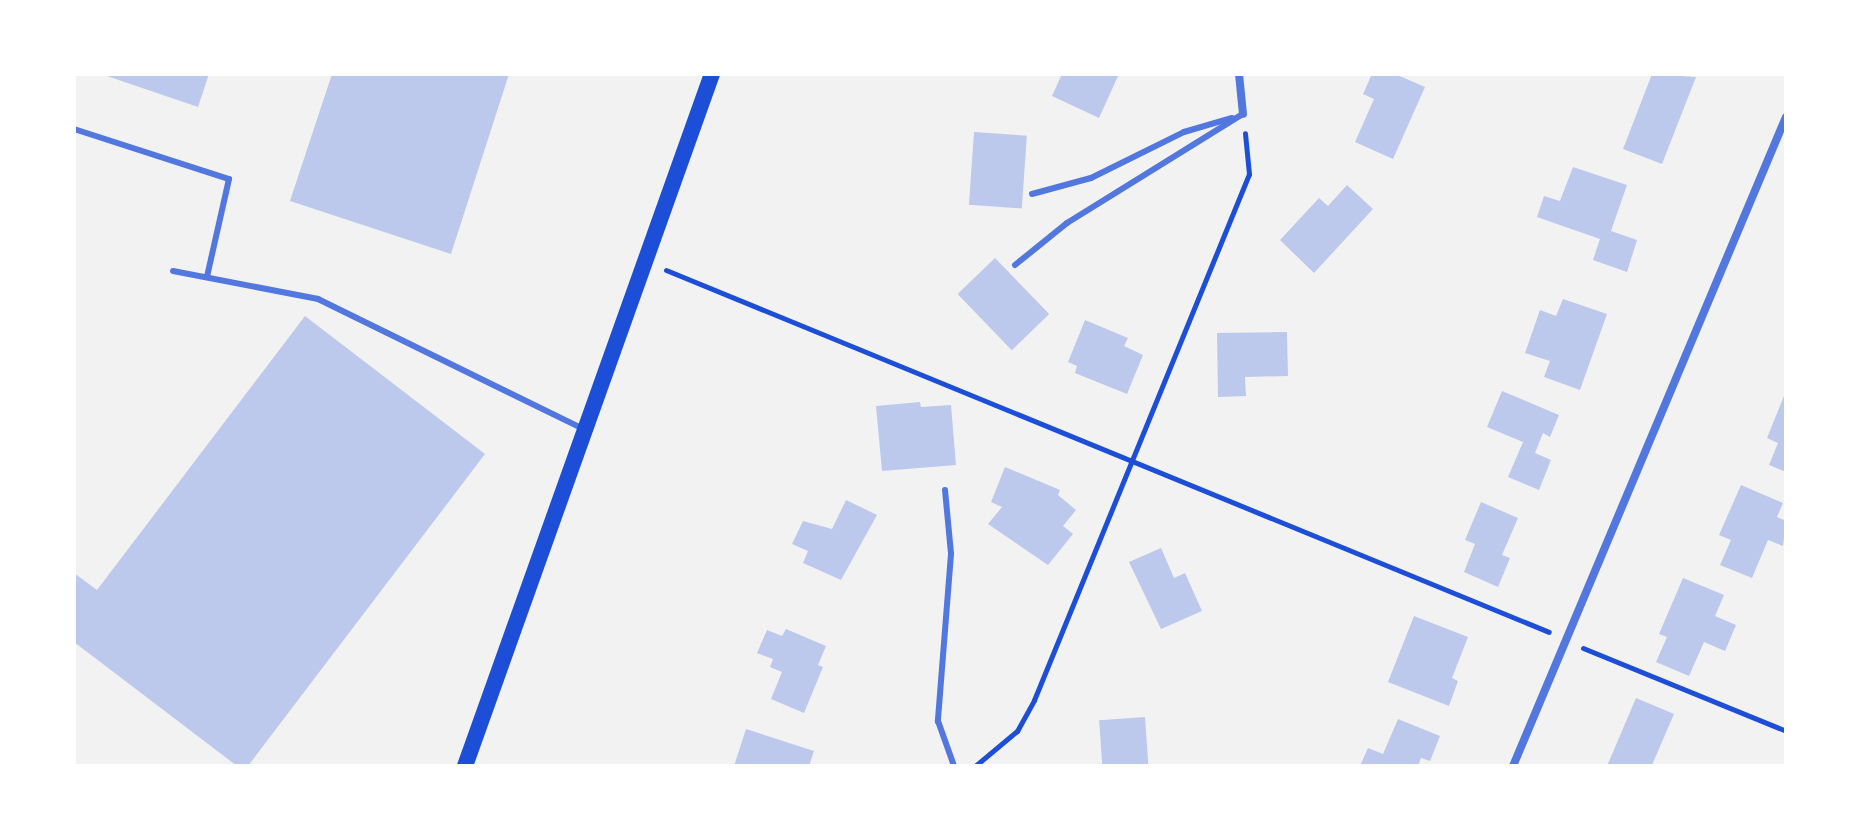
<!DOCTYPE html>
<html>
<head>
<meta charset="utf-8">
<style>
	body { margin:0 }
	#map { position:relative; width:1860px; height:840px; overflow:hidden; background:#f2f2f2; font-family:"Libre Baskerville",serif }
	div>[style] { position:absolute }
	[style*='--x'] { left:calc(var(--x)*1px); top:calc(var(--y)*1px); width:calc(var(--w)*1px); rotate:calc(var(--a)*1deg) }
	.building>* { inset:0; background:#bdc9ec; transform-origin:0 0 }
	.path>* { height:5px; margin:-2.5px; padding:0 2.5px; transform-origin:2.5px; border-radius:2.5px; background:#1d4ed8 }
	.service>* { height:6px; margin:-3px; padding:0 3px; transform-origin:3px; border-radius:3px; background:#5277de }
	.minor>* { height:8px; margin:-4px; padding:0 4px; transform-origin:4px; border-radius:4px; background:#5277de }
	.secondary>* { height:16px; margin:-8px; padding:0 8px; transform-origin:8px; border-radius:8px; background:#1d4ed8 }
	span { translate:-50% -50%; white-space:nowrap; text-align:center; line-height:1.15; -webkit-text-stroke:7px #fff; paint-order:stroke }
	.frame { position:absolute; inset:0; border:76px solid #fff; pointer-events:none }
</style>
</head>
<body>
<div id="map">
	<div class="building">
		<div style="clip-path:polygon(101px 74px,209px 74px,198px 107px)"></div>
		<div style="clip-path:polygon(332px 74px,509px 74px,451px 254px,290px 201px)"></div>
		<div style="clip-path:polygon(1062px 74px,1119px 74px,1099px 118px,1052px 96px)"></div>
		<div style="clip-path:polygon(1372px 74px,1395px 74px,1425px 87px,1393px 159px,1355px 142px,1374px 99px,1363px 94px)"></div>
		<div style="clip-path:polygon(1652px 74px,1696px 77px,1662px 164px,1623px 149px)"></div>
		<div style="left:974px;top:132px;width:53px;height:73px;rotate:4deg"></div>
		<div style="clip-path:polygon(1573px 167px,1627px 185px,1611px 231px,1637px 240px,1627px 272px,1593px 260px,1600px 239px,1537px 217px,1544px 196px,1560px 201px)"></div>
		<div style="clip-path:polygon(1347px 185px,1373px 209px,1314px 273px,1280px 240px,1319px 198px,1328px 206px)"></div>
		<div style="left:995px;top:258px;width:78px;height:52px;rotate:46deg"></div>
		<div style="clip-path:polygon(1563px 299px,1607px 314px,1580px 390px,1544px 377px,1550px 361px,1525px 353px,1540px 310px,1556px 316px)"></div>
		<div style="clip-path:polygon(305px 316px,485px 454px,248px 766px,237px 766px,74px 642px,74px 573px,97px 590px)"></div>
		<div style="clip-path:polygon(1085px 320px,1128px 338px,1124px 346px,1143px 355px,1127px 394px,1075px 373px,1077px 366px,1068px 362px)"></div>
		<div style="clip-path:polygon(1287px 332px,1288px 376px,1245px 377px,1246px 396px,1218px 397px,1217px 333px)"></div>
		<div style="clip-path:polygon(1502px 391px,1559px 415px,1550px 437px,1543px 433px,1535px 453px,1551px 460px,1539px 490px,1508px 477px,1523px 442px,1487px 427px)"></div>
		<div style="clip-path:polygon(1786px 391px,1786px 472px,1769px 465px,1778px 443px,1767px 438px)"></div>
		<div style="clip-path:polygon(920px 402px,921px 407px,951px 405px,956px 465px,882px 471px,876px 406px)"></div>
		<div style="clip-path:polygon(1005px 467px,1060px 490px,1058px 495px,1076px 510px,1063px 526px,1073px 534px,1048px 565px,988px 524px,1002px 507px,991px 502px)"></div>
		<div style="clip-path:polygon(1741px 485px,1783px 503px,1777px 517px,1786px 521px,1783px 546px,1768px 540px,1752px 578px,1720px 565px,1731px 540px,1719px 535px)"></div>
		<div style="clip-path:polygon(846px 500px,877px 515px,841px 580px,803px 563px,808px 551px,792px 544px,803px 521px,832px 529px)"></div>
		<div style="clip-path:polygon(1481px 502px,1518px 518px,1502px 555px,1510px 558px,1498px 587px,1464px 572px,1475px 544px,1465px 540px)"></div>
		<div style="clip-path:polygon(1161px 548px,1174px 578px,1185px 573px,1202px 611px,1161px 629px,1129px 562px)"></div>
		<div style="clip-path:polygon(1683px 578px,1724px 595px,1715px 616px,1736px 625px,1725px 651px,1704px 642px,1689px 676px,1656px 662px,1667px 637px,1659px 634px)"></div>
		<div style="clip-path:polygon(1414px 616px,1468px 637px,1452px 678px,1458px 681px,1449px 706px,1388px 682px)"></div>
		<div style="clip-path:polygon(786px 629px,826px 646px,818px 665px,823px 667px,804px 713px,771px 699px,782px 672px,770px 667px,773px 659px,757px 653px,767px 630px,782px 636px)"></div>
		<div style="clip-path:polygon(1636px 698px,1674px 714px,1652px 765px,1607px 766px)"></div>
		<div style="left:1145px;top:717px;width:49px;height:46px;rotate:86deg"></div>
		<div style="clip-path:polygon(1398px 719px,1440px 736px,1430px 761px,1421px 758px,1418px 766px,1360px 766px,1368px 748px,1383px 754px)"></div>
		<div style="clip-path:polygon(746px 729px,814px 751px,809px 766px,734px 766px)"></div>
	</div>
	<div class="path">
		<div style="--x:666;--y:270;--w:954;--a:22.29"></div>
		<div style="--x:1583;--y:648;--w:219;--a:22.2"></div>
		<div style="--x:975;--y:766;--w:55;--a:-39.8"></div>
		<div style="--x:1017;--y:731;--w:35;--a:-61"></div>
		<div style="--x:1034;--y:700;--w:568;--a:-67.77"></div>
		<div style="--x:1249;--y:174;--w:41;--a:-95.6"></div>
	</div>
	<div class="service">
		<div style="--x:74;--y:129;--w:163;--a:17.9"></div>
		<div style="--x:229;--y:179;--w:100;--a:102.7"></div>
		<div style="--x:1032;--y:194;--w:61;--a:-15.2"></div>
		<div style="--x:1091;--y:178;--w:104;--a:-26.3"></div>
		<div style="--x:1184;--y:132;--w:50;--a:-16.3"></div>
		<div style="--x:1015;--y:265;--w:67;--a:-38.9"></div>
		<div style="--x:1067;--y:223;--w:207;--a:-31.8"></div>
		<div style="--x:173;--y:271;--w:148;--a:10.9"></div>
		<div style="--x:318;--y:299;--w:297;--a:26.1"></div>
		<div style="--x:945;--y:490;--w:64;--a:84.6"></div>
		<div style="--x:951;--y:554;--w:168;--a:94.5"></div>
		<div style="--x:938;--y:721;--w:48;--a:70.4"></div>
	</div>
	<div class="minor">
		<div style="--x:1239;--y:74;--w:40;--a:84.3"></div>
		<div style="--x:1513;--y:766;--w:704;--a:-67.19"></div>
	</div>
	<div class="secondary">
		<div style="--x:465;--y:766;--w:735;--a:-70.36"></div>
	</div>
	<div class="frame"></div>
</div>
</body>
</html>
